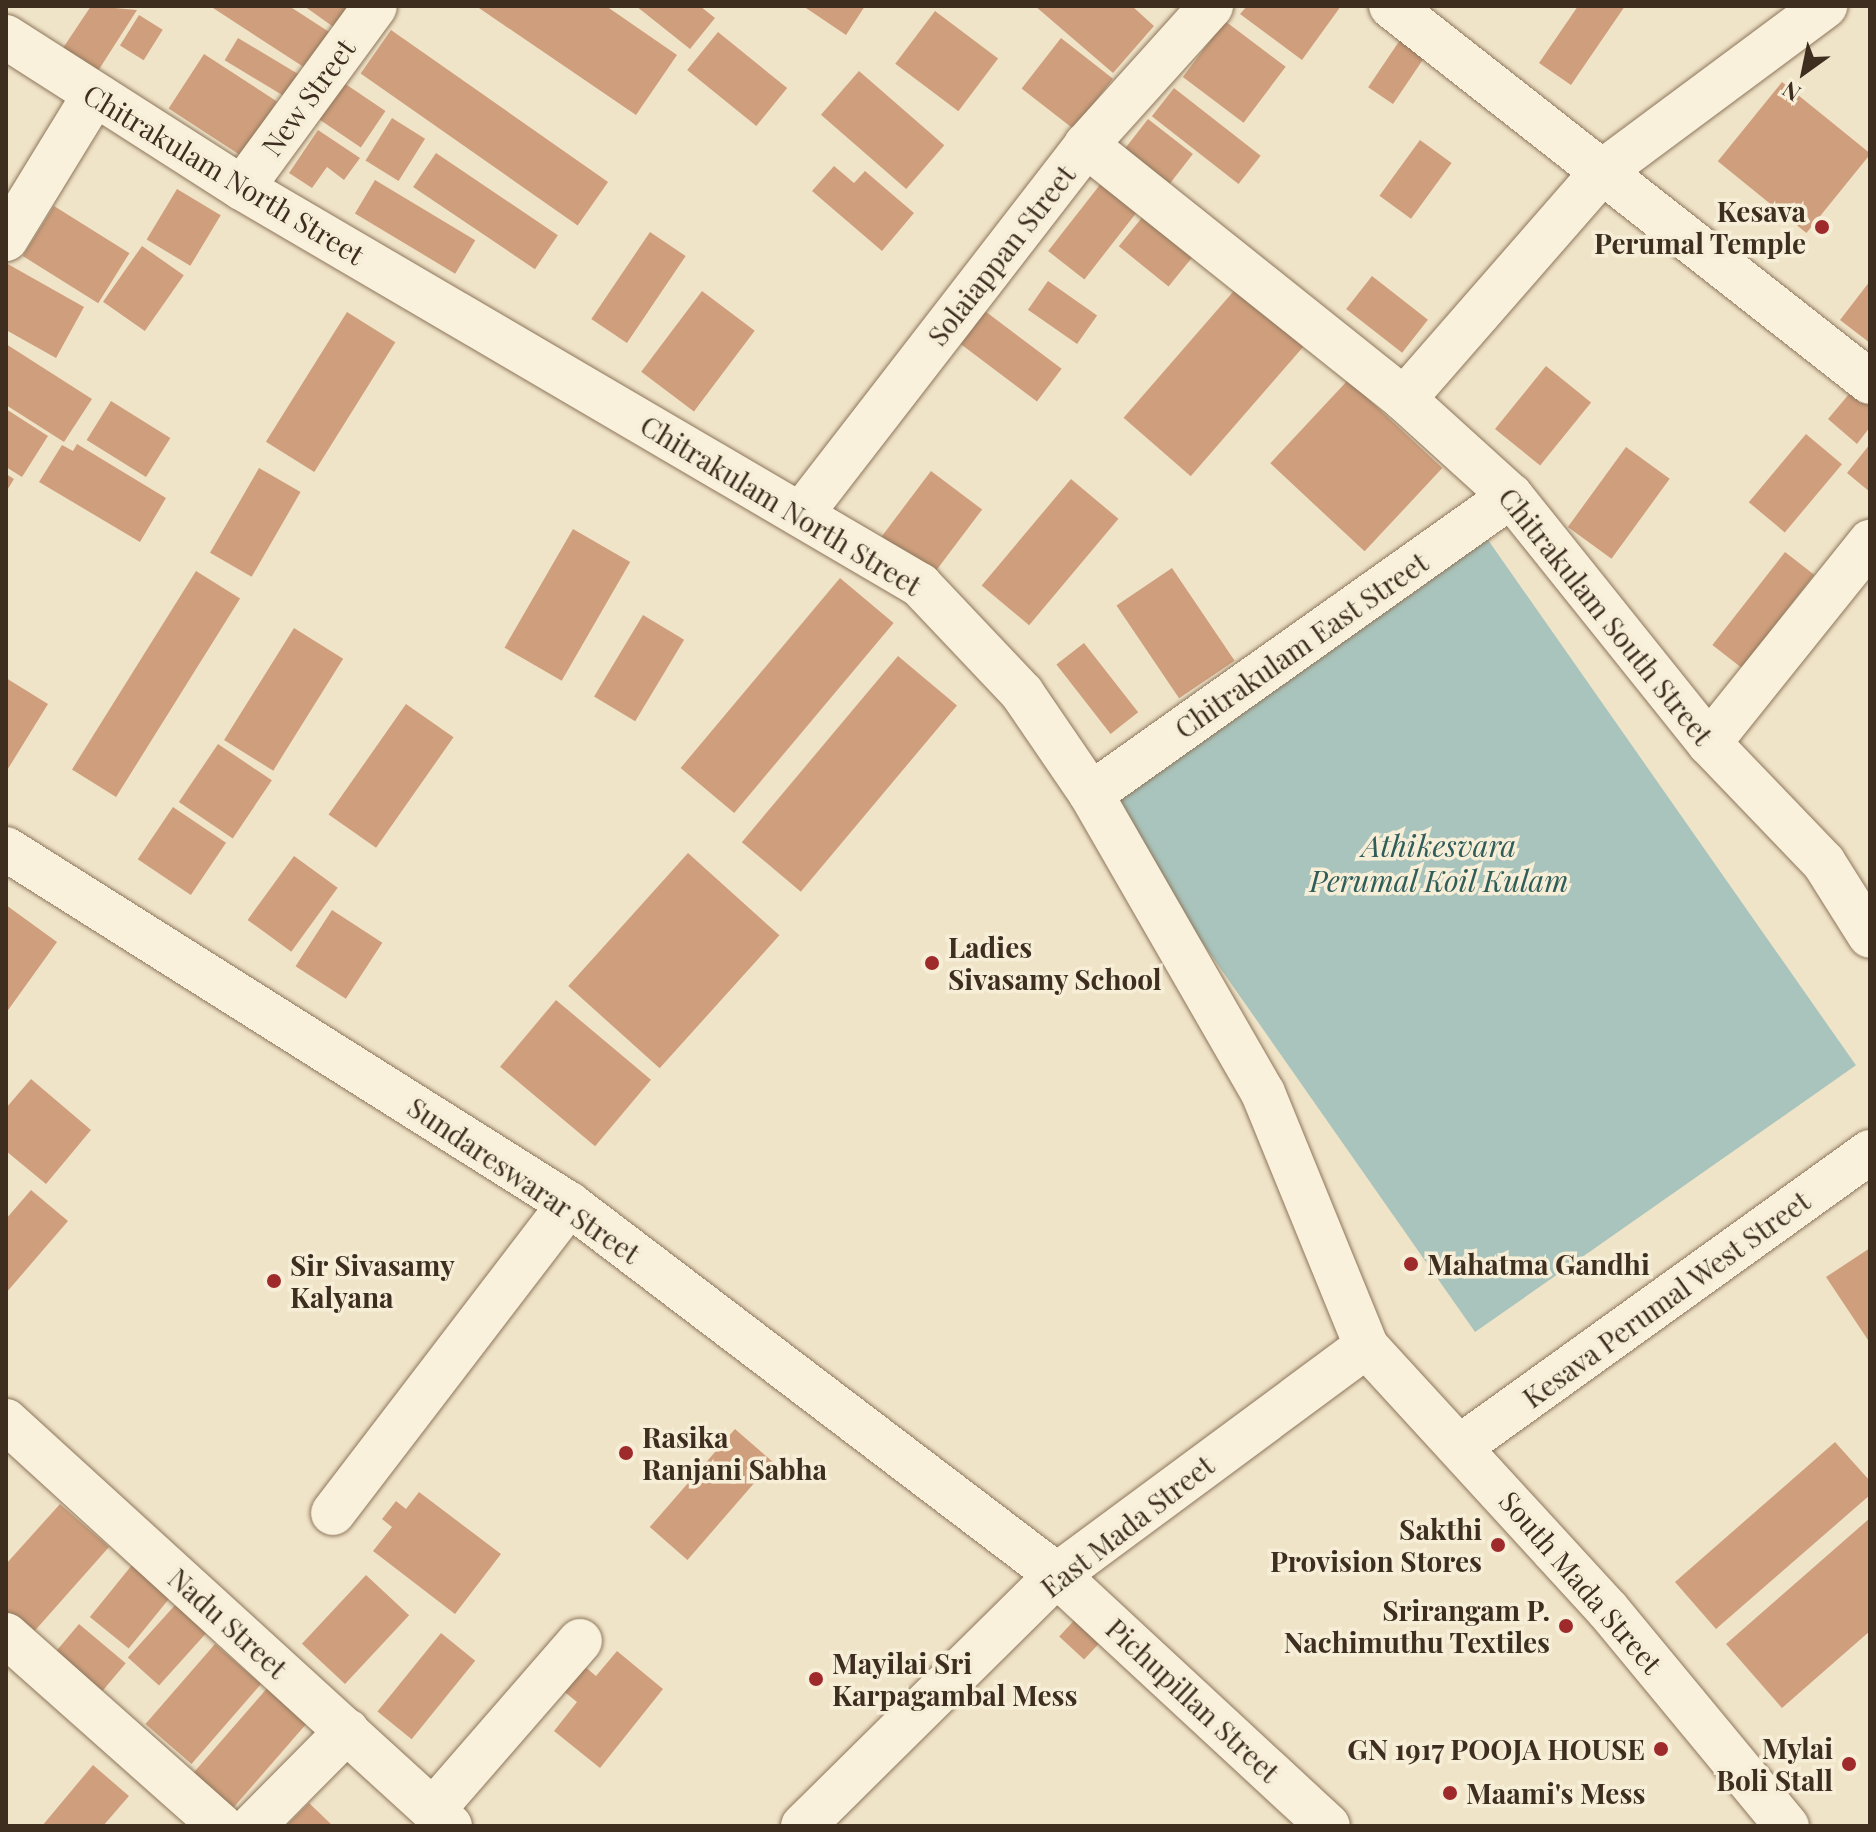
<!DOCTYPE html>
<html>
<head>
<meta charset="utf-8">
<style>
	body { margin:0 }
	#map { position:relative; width:1876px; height:1832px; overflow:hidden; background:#f0e4c8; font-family:"Playfair Display",serif }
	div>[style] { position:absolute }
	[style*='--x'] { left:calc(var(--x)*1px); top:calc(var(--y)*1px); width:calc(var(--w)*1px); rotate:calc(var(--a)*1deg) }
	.water>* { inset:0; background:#a9c4bc; transform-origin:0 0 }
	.building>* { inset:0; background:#cf9f7d; transform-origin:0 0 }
	.roads { filter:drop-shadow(0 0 2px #8d765c) drop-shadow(0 0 2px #8d765c) }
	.street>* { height:44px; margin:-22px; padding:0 22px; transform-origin:22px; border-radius:22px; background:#faf1dc }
	.secondary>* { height:44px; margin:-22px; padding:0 22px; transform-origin:22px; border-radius:22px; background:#faf1dc }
	.dots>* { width:22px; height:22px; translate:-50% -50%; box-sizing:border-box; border:4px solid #f7eed8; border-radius:50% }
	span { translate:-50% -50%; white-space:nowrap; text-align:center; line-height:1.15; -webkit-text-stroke:7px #f7eed8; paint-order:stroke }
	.street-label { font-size:28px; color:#3d2e20 }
	.poi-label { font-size:28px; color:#3d2e20; font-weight:700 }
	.right { translate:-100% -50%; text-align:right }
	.left { translate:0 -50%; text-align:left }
	.water-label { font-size:30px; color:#2f5d5a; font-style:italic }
	.frame { position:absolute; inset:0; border:8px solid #3d2e20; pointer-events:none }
	.north { position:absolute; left:1764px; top:32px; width:80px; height:80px; -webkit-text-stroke:6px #f7eed8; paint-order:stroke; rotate:213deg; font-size:22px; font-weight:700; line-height:32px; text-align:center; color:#3d2e20 }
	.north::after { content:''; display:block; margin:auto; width:28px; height:36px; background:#3d2e20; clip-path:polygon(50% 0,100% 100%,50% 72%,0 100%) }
</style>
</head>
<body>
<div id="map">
	<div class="water">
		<div style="left:1486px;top:537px;width:645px;height:465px;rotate:55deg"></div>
	</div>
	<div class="building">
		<div style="clip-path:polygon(91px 6px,137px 10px,98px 71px,63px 48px)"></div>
		<div style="clip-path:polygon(210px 6px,289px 6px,340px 39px,316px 75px)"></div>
		<div style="clip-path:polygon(304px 6px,361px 6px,342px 33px)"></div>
		<div style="clip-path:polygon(476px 6px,606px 6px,677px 55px,636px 115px)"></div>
		<div style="clip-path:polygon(636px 6px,700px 6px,715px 18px,690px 49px)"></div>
		<div style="clip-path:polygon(803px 6px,865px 6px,846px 35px)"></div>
		<div style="clip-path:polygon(1035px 6px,1132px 6px,1154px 26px,1113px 73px)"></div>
		<div style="clip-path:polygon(1247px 6px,1341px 6px,1302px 60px,1240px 14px)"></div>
		<div style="clip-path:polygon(1578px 6px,1625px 6px,1571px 85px,1539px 63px)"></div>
		<div style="left:935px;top:11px;width:79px;height:66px;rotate:37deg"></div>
		<div style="left:139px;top:15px;width:28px;height:36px;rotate:32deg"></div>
		<div style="left:1225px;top:21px;width:76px;height:70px;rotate:37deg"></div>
		<div style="left:391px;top:30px;width:265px;height:53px;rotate:35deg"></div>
		<div style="left:718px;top:32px;width:89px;height:49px;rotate:39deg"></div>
		<div style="left:238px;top:38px;width:74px;height:26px;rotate:31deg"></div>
		<div style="left:1061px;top:38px;width:66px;height:64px;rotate:38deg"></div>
		<div style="left:1400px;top:40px;width:30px;height:57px;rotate:34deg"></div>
		<div style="left:204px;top:54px;width:87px;height:65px;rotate:33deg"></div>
		<div style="left:859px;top:71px;width:113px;height:58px;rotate:41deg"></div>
		<div style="left:1782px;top:82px;width:114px;height:102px;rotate:39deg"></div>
		<div style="left:344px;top:83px;width:50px;height:44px;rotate:34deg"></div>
		<div style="left:1174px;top:88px;width:110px;height:36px;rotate:38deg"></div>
		<div style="left:392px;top:118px;width:39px;height:50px;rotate:32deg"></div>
		<div style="left:1148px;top:119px;width:57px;height:44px;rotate:38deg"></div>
		<div style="clip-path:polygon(318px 130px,360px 158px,344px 180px,327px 167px,312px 188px,289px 173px)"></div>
		<div style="left:1420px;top:140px;width:39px;height:69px;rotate:36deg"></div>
		<div style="left:436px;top:153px;width:147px;height:41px;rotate:34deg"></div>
		<div style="clip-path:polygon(834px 166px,854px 183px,865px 171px,914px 213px,882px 251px,812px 191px)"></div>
		<div style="left:1106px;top:177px;width:46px;height:94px;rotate:38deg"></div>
		<div style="left:375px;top:180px;width:117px;height:39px;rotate:31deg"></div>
		<div style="left:177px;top:189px;width:51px;height:59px;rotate:31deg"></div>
		<div style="left:54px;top:206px;width:89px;height:59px;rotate:32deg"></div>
		<div style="left:1149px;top:209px;width:64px;height:48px;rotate:39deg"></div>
		<div style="left:650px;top:232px;width:43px;height:105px;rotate:34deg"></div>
		<div style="left:142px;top:246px;width:51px;height:68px;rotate:35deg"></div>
		<div style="clip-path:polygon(6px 263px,84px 307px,56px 358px,6px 330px)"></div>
		<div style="left:1372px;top:276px;width:71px;height:42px;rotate:38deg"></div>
		<div style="left:1048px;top:281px;width:60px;height:35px;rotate:35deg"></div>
		<div style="clip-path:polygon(1870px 281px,1870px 343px,1840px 320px)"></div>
		<div style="left:1239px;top:285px;width:89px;height:176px;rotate:41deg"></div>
		<div style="left:702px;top:291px;width:66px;height:101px;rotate:37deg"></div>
		<div style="left:977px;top:305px;width:106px;height:41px;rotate:37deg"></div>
		<div style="left:347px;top:312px;width:57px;height:153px;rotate:32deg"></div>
		<div style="clip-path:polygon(6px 344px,92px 399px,64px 442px,6px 405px)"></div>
		<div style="left:1546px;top:366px;width:58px;height:81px;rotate:39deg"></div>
		<div style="left:1348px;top:380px;width:129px;height:114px;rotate:43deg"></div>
		<div style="clip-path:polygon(1860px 381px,1870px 390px,1870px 427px,1857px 444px,1828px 419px)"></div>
		<div style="left:111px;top:401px;width:70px;height:46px;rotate:32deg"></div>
		<div style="clip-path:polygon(6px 409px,48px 436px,22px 477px,6px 467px)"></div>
		<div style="left:1806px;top:434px;width:47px;height:89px;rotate:40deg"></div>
		<div style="clip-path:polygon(77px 444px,166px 498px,140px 542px,39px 482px,62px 445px,73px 451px)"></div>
		<div style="clip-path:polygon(1870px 444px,1870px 492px,1847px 473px)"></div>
		<div style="left:1626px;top:447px;width:54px;height:99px;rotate:36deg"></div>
		<div style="left:259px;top:468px;width:48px;height:98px;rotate:30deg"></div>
		<div style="left:931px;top:471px;width:64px;height:82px;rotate:37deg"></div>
		<div style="clip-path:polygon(6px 474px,14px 479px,6px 492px)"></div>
		<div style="left:1071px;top:479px;width:62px;height:139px;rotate:40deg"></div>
		<div style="left:573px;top:529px;width:66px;height:137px;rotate:30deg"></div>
		<div style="left:1785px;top:552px;width:37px;height:118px;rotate:38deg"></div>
		<div style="left:1172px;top:568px;width:112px;height:67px;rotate:56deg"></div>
		<div style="left:196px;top:571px;width:52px;height:234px;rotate:32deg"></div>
		<div style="left:840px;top:578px;width:70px;height:248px;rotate:40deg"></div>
		<div style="left:643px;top:615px;width:48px;height:95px;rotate:31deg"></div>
		<div style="left:294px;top:628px;width:58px;height:132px;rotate:32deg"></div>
		<div style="left:1084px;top:643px;width:88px;height:35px;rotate:52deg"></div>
		<div style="left:898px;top:656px;width:77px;height:243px;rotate:40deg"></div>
		<div style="clip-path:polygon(6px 678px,48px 704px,6px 772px)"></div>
		<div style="left:406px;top:704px;width:58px;height:135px;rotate:35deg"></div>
		<div style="left:218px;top:744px;width:65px;height:70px;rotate:34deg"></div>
		<div style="left:173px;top:807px;width:64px;height:63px;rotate:34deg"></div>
		<div style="left:688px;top:853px;width:123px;height:179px;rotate:42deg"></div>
		<div style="left:294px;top:856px;width:54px;height:79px;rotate:36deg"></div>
		<div style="clip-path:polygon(6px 905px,57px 942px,6px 1013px)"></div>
		<div style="left:332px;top:910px;width:60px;height:67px;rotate:33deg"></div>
		<div style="left:556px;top:1000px;width:124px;height:87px;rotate:40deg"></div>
		<div style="clip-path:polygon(31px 1079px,91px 1130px,46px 1184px,6px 1151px,6px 1108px)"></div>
		<div style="clip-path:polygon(31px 1190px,68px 1221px,6px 1293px,6px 1219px)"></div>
		<div style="clip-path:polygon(1870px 1248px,1870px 1343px,1826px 1277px)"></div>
		<div style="left:735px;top:1429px;width:50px;height:130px;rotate:41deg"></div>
		<div style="clip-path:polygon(1835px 1442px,1870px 1481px,1870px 1495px,1716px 1629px,1675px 1582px)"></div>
		<div style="clip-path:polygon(419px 1492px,501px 1554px,455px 1614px,373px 1551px,392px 1527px,382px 1519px,396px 1501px,406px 1509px)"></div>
		<div style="clip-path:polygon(60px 1504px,109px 1547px,31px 1635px,6px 1613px,6px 1564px)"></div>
		<div style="clip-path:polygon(1870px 1518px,1870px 1631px,1782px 1708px,1726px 1644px)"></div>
		<div style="left:132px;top:1565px;width:50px;height:67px;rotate:39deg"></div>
		<div style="left:366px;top:1575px;width:59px;height:94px;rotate:43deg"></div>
		<div style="left:176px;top:1604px;width:42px;height:72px;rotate:42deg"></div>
		<div style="left:1081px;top:1613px;width:34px;height:32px;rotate:43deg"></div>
		<div style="left:79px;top:1624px;width:61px;height:48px;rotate:40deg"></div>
		<div style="left:441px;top:1633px;width:44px;height:101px;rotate:39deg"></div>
		<div style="left:215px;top:1644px;width:61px;height:106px;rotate:41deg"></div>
		<div style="clip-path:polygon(617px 1651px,663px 1689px,600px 1768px,554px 1731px,577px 1702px,556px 1685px,577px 1660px,596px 1676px)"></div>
		<div style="left:269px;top:1686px;width:53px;height:117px;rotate:41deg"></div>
		<div style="clip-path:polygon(93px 1765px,129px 1796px,103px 1826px,42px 1826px)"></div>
		<div style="clip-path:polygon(309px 1803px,333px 1826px,286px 1826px)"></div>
	</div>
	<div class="roads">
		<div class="street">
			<div style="--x:1391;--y:6;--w:609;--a:38.13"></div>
			<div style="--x:1086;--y:145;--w:407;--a:38.6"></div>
			<div style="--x:1404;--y:399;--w:144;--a:42.2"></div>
			<div style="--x:1511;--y:496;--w:317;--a:51.3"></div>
			<div style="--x:1709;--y:743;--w:166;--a:46.2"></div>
			<div style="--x:1824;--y:863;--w:86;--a:57.8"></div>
			<div style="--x:242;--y:188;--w:225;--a:-53.8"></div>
			<div style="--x:6;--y:239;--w:167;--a:-58.5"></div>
			<div style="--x:1404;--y:399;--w:303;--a:-48.9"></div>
			<div style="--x:1603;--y:171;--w:277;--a:-36.6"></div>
			<div style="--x:802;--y:513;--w:465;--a:-52.3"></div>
			<div style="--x:1086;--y:145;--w:187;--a:-48"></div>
			<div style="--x:1709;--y:743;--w:258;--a:-51.3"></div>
			<div style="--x:1091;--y:794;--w:515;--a:-35.36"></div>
			<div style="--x:6;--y:849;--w:666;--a:32.23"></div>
			<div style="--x:569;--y:1204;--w:613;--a:37.24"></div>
			<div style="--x:1057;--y:1575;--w:369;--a:42.8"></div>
			<div style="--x:6;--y:1421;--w:601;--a:42.37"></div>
			<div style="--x:1461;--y:1446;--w:504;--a:-35.71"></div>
			<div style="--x:333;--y:1513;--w:389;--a:-52.6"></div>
			<div style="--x:6;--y:1635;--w:288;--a:41.6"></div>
			<div style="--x:433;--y:1810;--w:224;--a:-49"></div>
			<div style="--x:253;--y:1826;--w:134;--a:-45.3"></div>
		</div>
		<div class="secondary">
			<div style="--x:6;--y:37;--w:280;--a:32.6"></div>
			<div style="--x:242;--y:188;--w:786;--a:30.35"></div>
			<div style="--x:920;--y:585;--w:149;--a:46.6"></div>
			<div style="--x:1022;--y:693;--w:122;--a:55.7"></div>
			<div style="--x:1091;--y:794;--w:345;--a:60.1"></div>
			<div style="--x:1263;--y:1093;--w:273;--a:67.8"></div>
			<div style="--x:1366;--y:1346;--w:358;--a:47.5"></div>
			<div style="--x:1608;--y:1610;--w:281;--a:50.4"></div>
			<div style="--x:803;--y:1826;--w:357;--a:-44.7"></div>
			<div style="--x:1057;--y:1575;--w:385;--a:-36.5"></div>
		</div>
	</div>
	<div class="dots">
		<div style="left:1822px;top:227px;background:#9e2a2b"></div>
		<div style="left:932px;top:963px;background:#9e2a2b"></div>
		<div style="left:1411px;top:1264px;background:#9e2a2b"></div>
		<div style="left:274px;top:1281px;background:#9e2a2b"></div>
		<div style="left:626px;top:1453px;background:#9e2a2b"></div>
		<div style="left:1498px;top:1545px;background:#9e2a2b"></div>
		<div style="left:1566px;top:1626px;background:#9e2a2b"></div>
		<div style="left:816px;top:1679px;background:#9e2a2b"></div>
		<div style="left:1661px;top:1749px;background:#9e2a2b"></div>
		<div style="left:1849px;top:1764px;background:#9e2a2b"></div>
		<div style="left:1450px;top:1793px;background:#9e2a2b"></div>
	</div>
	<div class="street-label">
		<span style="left:308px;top:97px;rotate:-54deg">New Street</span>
		<span style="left:224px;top:174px;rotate:31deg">Chitrakulam North Street</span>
		<span style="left:1001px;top:255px;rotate:-52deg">Solaiappan Street</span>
		<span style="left:781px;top:505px;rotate:31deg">Chitrakulam North Street</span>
		<span style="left:1606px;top:616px;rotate:51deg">Chitrakulam South Street</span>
		<span style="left:1301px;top:645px;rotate:-35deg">Chitrakulam East Street</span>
		<span style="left:524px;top:1180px;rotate:34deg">Sundareswarar Street</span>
		<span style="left:1666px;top:1299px;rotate:-36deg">Kesava Perumal West Street</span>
		<span style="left:1127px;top:1526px;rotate:-38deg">East Mada Street</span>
		<span style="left:1581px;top:1582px;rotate:49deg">South Mada Street</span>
		<span style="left:228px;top:1623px;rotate:42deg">Nadu Street</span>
		<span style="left:1193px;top:1700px;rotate:43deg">Pichupillan Street</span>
	</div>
	<div class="poi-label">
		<span class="right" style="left:1806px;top:227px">Kesava<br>Perumal Temple</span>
		<span class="left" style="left:948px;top:963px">Ladies<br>Sivasamy School</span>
		<span class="left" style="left:1427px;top:1264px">Mahatma Gandhi</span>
		<span class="left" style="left:290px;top:1281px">Sir Sivasamy<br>Kalyana</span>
		<span class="left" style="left:642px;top:1453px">Rasika<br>Ranjani Sabha</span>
		<span class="right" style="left:1482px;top:1545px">Sakthi<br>Provision Stores</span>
		<span class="right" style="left:1550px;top:1626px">Srirangam P.<br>Nachimuthu Textiles</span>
		<span class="left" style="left:832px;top:1679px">Mayilai Sri<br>Karpagambal Mess</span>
		<span class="right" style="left:1833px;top:1764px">Mylai<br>Boli Stall</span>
		<span class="right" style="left:1645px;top:1749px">GN 1917 POOJA HOUSE</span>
		<span class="left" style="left:1466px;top:1793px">Maami's Mess</span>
	</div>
	<div class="water-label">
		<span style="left:1439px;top:862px">Athikesvara<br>Perumal Koil Kulam</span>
	</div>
	<div class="frame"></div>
	<div class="north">N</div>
</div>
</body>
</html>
